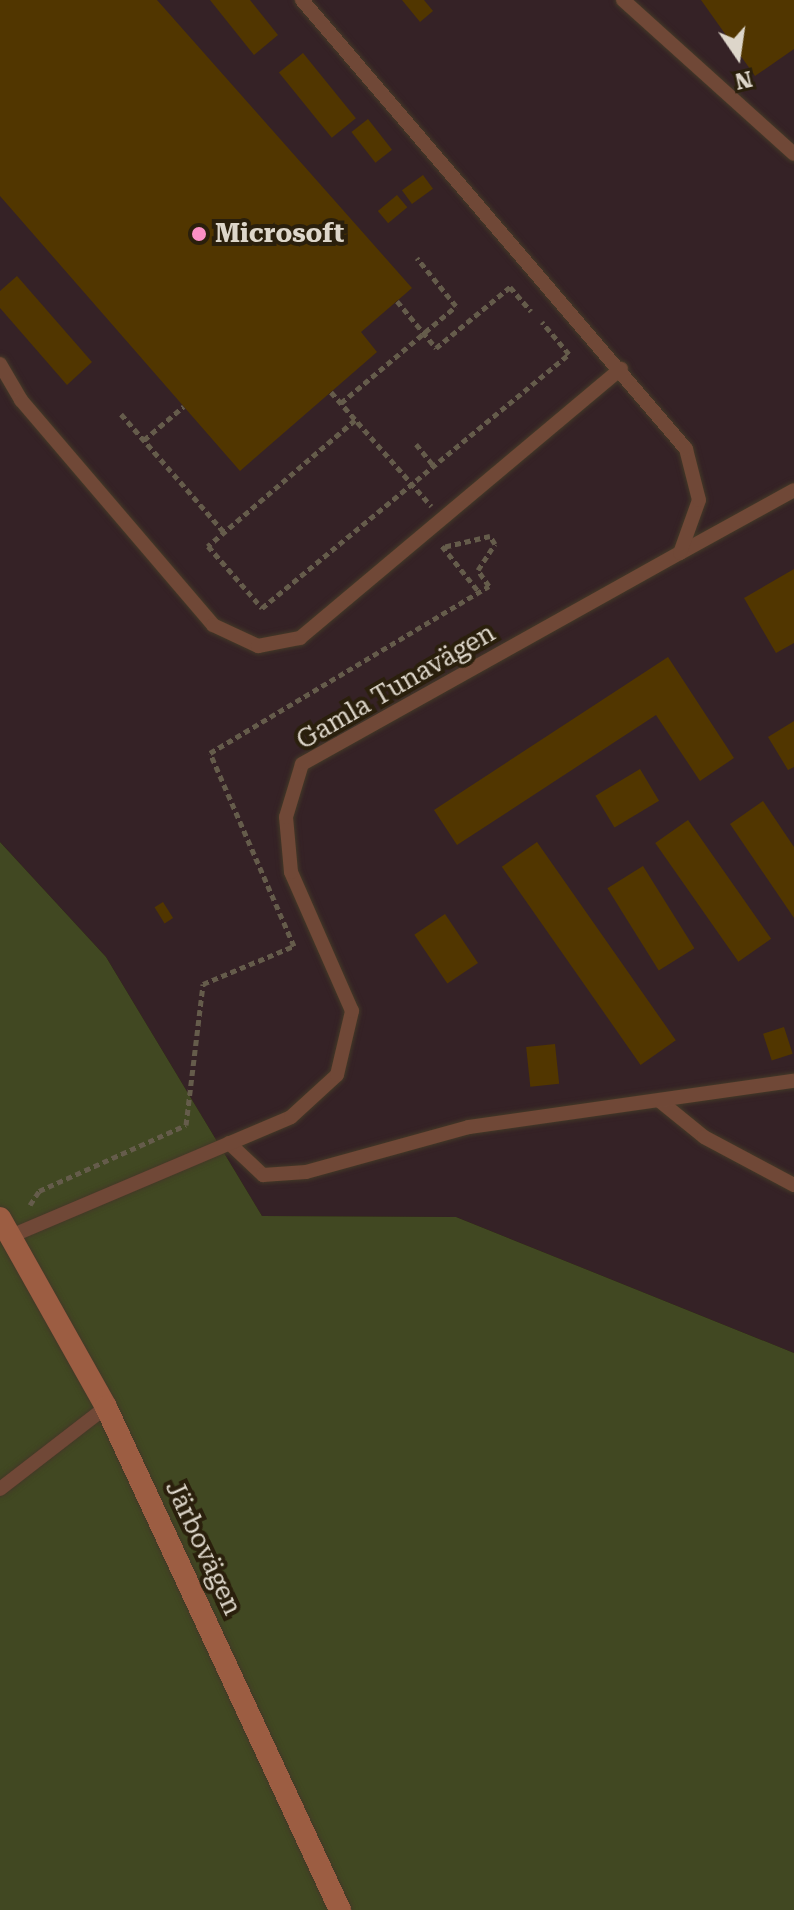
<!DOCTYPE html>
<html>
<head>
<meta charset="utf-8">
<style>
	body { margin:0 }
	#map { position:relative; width:794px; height:1910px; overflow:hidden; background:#2a1f0c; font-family:"Roboto Serif",serif }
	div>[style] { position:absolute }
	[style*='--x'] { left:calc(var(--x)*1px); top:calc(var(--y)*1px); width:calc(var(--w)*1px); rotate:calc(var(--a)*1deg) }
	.industrial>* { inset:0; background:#352226 }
	.green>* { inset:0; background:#414822 }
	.building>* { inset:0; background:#513600; transform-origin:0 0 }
	.path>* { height:5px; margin-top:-2.5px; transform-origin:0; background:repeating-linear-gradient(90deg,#655c4b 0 6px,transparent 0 10px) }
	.roads { filter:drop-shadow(0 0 2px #433927) drop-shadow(0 0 2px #433927) }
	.service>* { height:14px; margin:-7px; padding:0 7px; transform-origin:7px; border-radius:7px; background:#704837 }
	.secondary>* { height:22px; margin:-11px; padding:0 11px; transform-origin:11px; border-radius:11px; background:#9c5d42 }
	.dots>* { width:22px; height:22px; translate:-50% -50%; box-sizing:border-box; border:4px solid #2a1f0c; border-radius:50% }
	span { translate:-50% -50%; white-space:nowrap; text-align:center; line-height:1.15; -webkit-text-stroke:8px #2a1f0c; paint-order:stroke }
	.poi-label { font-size:26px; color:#ddd6ca; font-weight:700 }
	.left { translate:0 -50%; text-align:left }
	.street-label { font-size:26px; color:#ddd6ca }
	.north { position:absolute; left:698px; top:16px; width:80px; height:80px; -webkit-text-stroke:6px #2a1f0c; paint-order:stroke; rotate:167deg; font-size:22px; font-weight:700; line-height:32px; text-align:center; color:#ddd6ca }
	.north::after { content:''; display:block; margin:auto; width:28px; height:36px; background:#ddd6ca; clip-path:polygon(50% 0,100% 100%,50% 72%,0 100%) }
</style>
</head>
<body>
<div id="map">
	<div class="industrial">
		<div style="clip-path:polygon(0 0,794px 0,794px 1353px,456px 1217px,262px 1216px,106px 957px,0 842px)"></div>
	</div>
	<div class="green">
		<div style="clip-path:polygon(0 842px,106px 957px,262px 1216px,456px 1217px,794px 1353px,794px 1910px,0 1910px)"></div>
	</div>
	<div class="building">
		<div style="clip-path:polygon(0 0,157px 0,412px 288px,361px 332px,377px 352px,240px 471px,0 196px)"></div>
		<div style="clip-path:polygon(210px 0,250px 0,278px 35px,254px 55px)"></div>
		<div style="clip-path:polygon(402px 0,424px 0,433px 11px,420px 22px)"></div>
		<div style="clip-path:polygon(701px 0,794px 0,794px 49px,755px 76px)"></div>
		<div style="left:303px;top:53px;width:84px;height:31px;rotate:51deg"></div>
		<div style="left:368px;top:119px;width:39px;height:21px;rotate:52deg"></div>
		<div style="left:423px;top:175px;width:17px;height:26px;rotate:54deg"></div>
		<div style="left:397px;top:195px;width:16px;height:25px;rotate:50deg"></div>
		<div style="clip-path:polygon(17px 276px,92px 362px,67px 385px,0 308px,0 291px)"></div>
		<div style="clip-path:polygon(794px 569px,794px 643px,776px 653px,744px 598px)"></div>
		<div style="clip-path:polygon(668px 657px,734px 758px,700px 781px,656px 715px,457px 845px,434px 810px)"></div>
		<div style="clip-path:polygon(794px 721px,794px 767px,788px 770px,768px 737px)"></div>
		<div style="left:640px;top:769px;width:37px;height:52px;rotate:59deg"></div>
		<div style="clip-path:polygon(763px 801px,794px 847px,794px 918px,730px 824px)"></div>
		<div style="left:688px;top:820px;width:145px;height:40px;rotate:55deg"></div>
		<div style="left:537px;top:842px;width:242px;height:43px;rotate:55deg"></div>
		<div style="left:643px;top:866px;width:97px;height:42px;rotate:58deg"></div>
		<div style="left:163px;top:902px;width:19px;height:10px;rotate:58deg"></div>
		<div style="left:445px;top:914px;width:59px;height:37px;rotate:56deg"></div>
		<div style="left:784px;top:1027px;width:28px;height:22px;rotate:72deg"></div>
		<div style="left:555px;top:1044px;width:40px;height:29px;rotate:84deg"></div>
	</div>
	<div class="path">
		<div style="--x:397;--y:301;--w:61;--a:50.3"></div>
		<div style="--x:436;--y:348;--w:96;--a:-39.5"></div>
		<div style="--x:510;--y:287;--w:32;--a:49"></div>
		<div style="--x:331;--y:392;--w:152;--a:48.7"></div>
		<div style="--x:341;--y:403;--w:150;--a:-40.1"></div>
		<div style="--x:456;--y:306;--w:62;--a:-129.1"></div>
		<div style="--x:121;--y:414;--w:157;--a:48.9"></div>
		<div style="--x:355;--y:420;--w:194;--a:139.4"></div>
		<div style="--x:208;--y:546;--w:82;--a:48.9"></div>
		<div style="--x:262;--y:608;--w:398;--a:-39.6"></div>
		<div style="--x:569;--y:354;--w:42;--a:-130.2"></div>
		<div style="--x:144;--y:440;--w:52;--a:-40.4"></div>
		<div style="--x:416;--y:444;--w:28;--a:51"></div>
		<div style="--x:442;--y:546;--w:59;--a:51.2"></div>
		<div style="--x:30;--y:1205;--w:17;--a:-57"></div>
		<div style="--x:39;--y:1191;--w:161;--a:-24.2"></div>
		<div style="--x:186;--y:1125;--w:142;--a:-83.1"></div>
		<div style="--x:203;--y:984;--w:99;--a:-22.7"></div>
		<div style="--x:294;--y:946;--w:210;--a:-113.5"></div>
		<div style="--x:210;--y:753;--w:325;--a:-30.9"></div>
		<div style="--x:489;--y:586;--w:19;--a:-125"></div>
		<div style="--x:478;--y:570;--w:31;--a:-57"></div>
		<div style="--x:495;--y:544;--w:9;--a:-122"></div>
		<div style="--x:490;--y:536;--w:48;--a:166.8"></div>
	</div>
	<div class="roads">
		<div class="service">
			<div style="--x:623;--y:0;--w:230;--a:42"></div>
			<div style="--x:0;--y:364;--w:42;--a:59.7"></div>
			<div style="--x:21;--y:400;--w:296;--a:49.5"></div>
			<div style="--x:213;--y:625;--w:50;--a:25"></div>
			<div style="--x:258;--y:646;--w:43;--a:-10.8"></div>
			<div style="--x:300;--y:638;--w:419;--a:-40"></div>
			<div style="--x:680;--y:553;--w:130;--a:-28.9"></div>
			<div style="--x:661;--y:1102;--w:55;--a:39.1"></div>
			<div style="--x:704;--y:1137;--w:102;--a:28.1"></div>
			<div style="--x:229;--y:1143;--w:47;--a:43.3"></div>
			<div style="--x:263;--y:1175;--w:43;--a:-4"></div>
			<div style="--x:306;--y:1172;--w:169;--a:-15.4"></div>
			<div style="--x:469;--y:1127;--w:328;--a:-8.1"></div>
			<div style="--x:11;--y:1236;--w:304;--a:-23"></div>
			<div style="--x:291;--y:1117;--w:62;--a:-42.4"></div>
			<div style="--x:337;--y:1075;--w:66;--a:-76.8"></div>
			<div style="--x:352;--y:1011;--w:152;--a:-113.7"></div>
			<div style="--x:291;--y:872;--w:55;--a:-95.2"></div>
			<div style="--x:286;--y:817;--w:55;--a:-73.2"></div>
			<div style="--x:302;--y:764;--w:433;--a:-29.2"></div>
			<div style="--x:680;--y:553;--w:56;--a:-70.3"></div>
			<div style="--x:699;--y:500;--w:53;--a:-104.3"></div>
			<div style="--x:686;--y:449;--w:591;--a:-130.54"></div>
			<div style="--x:0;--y:1489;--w:134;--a:-37.7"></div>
		</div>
		<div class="secondary">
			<div style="--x:0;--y:1218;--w:217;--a:60.7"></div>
			<div style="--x:106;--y:1407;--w:555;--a:65.05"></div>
		</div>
	</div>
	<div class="dots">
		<div style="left:199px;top:234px;background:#fb8fc5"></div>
	</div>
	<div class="poi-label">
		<span class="left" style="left:215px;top:234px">Microsoft</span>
	</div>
	<div class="street-label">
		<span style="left:396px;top:687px;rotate:-30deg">Gamla Tunavägen</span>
		<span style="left:203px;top:1548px;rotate:65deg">Järbovägen</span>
	</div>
	<div class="north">N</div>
</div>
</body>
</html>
